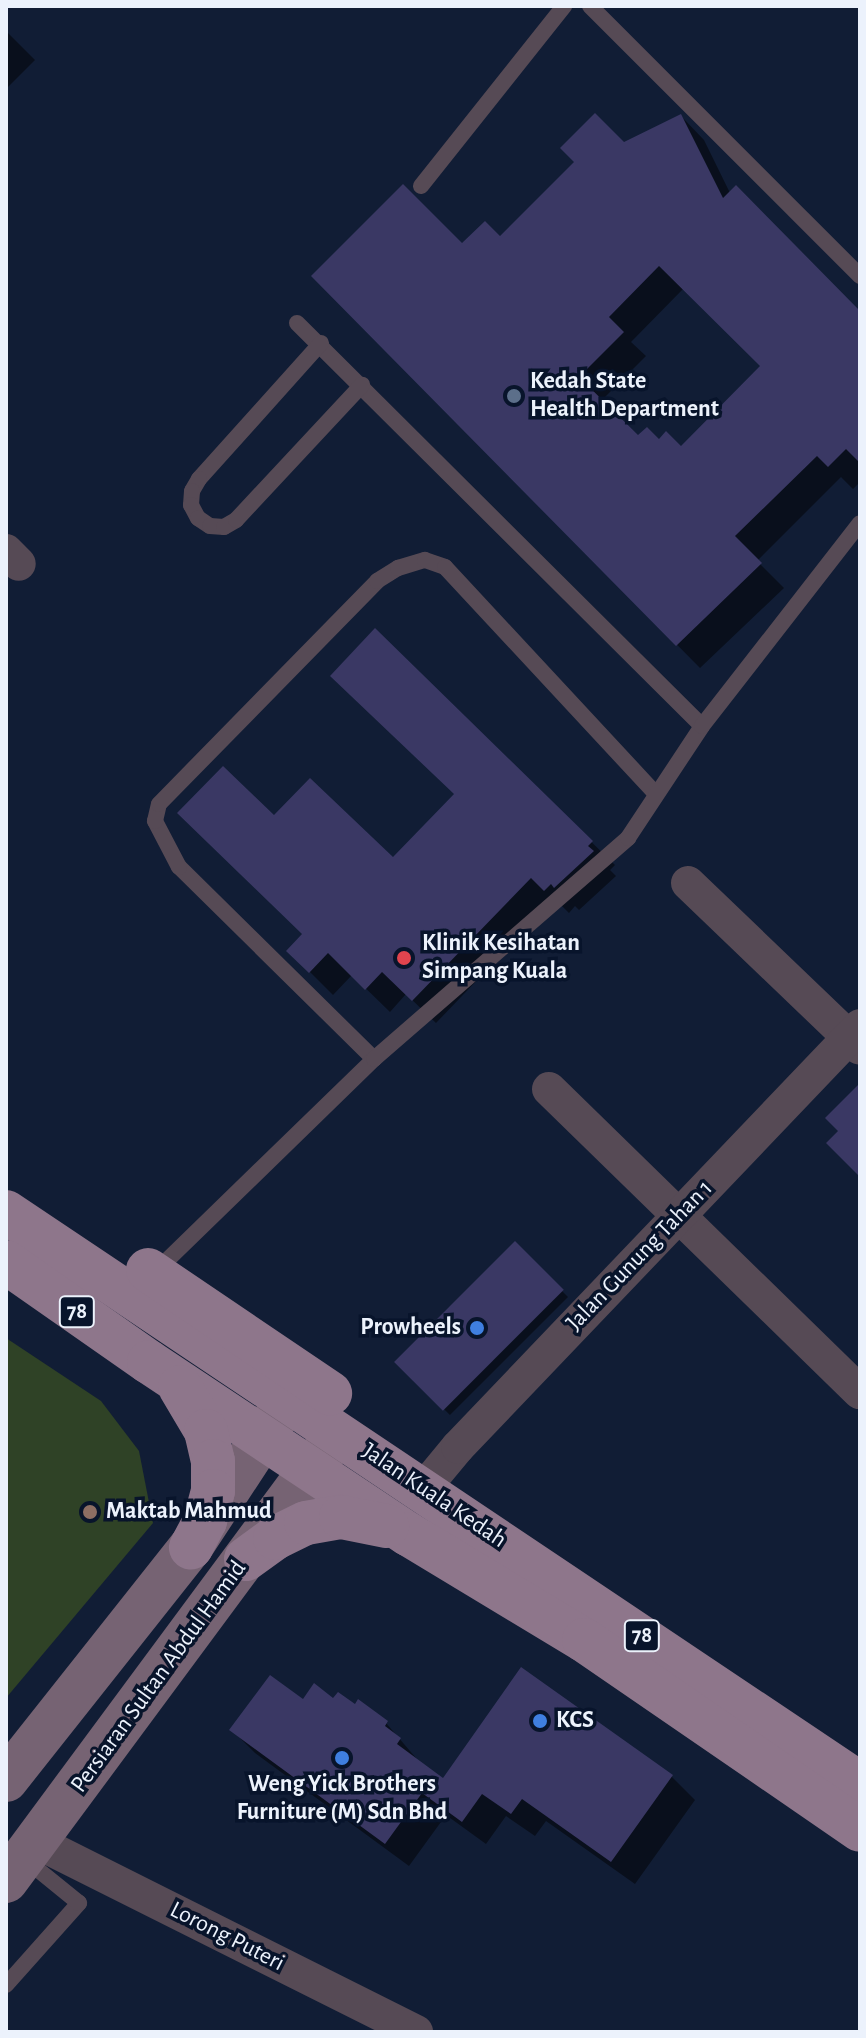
<!DOCTYPE html>
<html>
<head>
<meta charset="utf-8">
<style>
	body { margin:0 }
	#map { position:relative; width:866px; height:2038px; overflow:hidden; background:#111d35; font-family:"Alegreya Sans",sans-serif }
	div>[style] { position:absolute }
	[style*='--x'] { left:calc(var(--x)*1px); top:calc(var(--y)*1px); width:calc(var(--w)*1px); rotate:calc(var(--a)*1deg) }
	.green>* { inset:0; background:#2f4226 }
	.shadow>* { inset:0; background:#0007; transform-origin:0 0 }
	.building>* { inset:0; background:#3a3864; transform-origin:0 0 }
	.lane>* { height:16px; margin:-8px; padding:0 8px; transform-origin:8px; border-radius:8px; background:#564a55 }
	.street>* { height:34px; margin:-17px; padding:0 17px; transform-origin:17px; border-radius:17px; background:#564a55 }
	.secondary>* { height:44px; margin:-22px; padding:0 22px; transform-origin:22px; border-radius:22px; background:#766373 }
	.primary>* { height:44px; margin:-22px; padding:0 22px; transform-origin:22px; border-radius:22px; background:#8e768b }
	.dots>* { width:22px; height:22px; translate:-50% -50%; box-sizing:border-box; border:4px solid #08142b; border-radius:50% }
	span { translate:-50% -50%; white-space:nowrap; text-align:center; line-height:1.15; -webkit-text-stroke:7px #08142b; paint-order:stroke }
	.shield-label span { padding:2px 6px; background:#08142b; border:2px solid; border-radius:6px; -webkit-text-stroke-width:0 }
	.shield-label { font-size:22px; color:#ecf2fc; font-weight:700 }
	.poi-label { font-size:24px; color:#ecf2fc; font-weight:700 }
	.left { translate:0 -50%; text-align:left }
	.right { translate:-100% -50%; text-align:right }
	.street-label { font-size:24px; color:#ecf2fc }
	.frame { position:absolute; inset:0; border:8px solid #ecf2fc; pointer-events:none }
</style>
</head>
<body>
<div id="map">
	<div class="green">
		<div style="clip-path:polygon(6px 1338px,101px 1401px,139px 1451px,153px 1523px,6px 1698px)"></div>
	</div>
	<div class="shadow">
		<div style="clip-path:polygon(6px 31px,35px 60px,6px 89px)"></div>
		<div style="clip-path:polygon(evenodd,681px 116px,704px 140px,730px 193px,860px 313px,860px 482px,853px 489px,841px 477px,757px 561px,784px 588px,700px 668px,313px 276px,500px 238px,624px 144px,681px 116px,684px 288px,763px 366px,681px 449px,638px 438px,601px 401px,646px 356px,631px 342px,684px 288px)"></div>
		<div style="clip-path:polygon(375px 631px,615px 865px,610px 870px,616px 876px,579px 910px,575px 906px,569px 913px,555px 899px,436px 1023px,406px 994px,390px 1012px,352px 975px,333px 995px,289px 951px,305px 934px,274px 818px,394px 860px,456px 795px)"></div>
		<div style="left:515px;top:1244px;width:75px;height:167px;rotate:45deg"></div>
		<div style="clip-path:polygon(334px 1700px,386px 1723px,422px 1765px,443px 1780px,671px 1776px,695px 1800px,635px 1884px,546px 1821px,535px 1836px,506px 1816px,486px 1844px,446px 1815px,409px 1866px,255px 1753px,232px 1730px,304px 1702px)"></div>
	</div>
	<div class="building">
		<div style="clip-path:polygon(evenodd,595px 113px,624px 142px,681px 114px,723px 198px,736px 185px,860px 311px,860px 463px,846px 449px,828px 467px,817px 456px,735px 536px,762px 563px,676px 646px,311px 276px,403px 184px,462px 243px,485px 221px,500px 236px,574px 162px,560px 148px,595px 113px,659px 266px,760px 366px,681px 446px,666px 431px,659px 439px,647px 427px,638px 435px,579px 377px,624px 332px,609px 317px,659px 266px)"></div>
		<div style="clip-path:polygon(375px 628px,593px 841px,588px 846px,594px 851px,554px 888px,551px 884px,544px 891px,531px 878px,412px 1001px,382px 972px,365px 990px,328px 953px,309px 973px,286px 951px,302px 934px,177px 813px,223px 766px,274px 815px,310px 778px,393px 857px,454px 794px,330px 676px)"></div>
		<div style="clip-path:polygon(860px 1083px,860px 1177px,826px 1143px,838px 1131px,825px 1118px)"></div>
		<div style="left:515px;top:1241px;width:69px;height:171px;rotate:45deg"></div>
		<div style="clip-path:polygon(521px 1667px,673px 1775px,611px 1862px,522px 1799px,511px 1814px,482px 1794px,462px 1822px,422px 1793px,385px 1844px,229px 1730px,270px 1675px,303px 1699px,314px 1683px,333px 1698px,338px 1692px,355px 1704px,358px 1699px,388px 1721px,385px 1726px,401px 1738px,397px 1744px,443px 1778px)"></div>
	</div>
	<div class="lane">
		<div style="--x:590;--y:6;--w:382;--a:45"></div>
		<div style="--x:421;--y:186;--w:230;--a:-51.5"></div>
		<div style="--x:297;--y:323;--w:571;--a:44.86"></div>
		<div style="--x:321;--y:343;--w:183;--a:131.9"></div>
		<div style="--x:199;--y:479;--w:14;--a:120"></div>
		<div style="--x:192;--y:491;--w:14;--a:94"></div>
		<div style="--x:191;--y:505;--w:15;--a:62"></div>
		<div style="--x:198;--y:518;--w:14;--a:34"></div>
		<div style="--x:210;--y:526;--w:14;--a:4"></div>
		<div style="--x:224;--y:527;--w:14;--a:-30"></div>
		<div style="--x:236;--y:520;--w:185;--a:-47"></div>
		<div style="--x:374;--y:1059;--w:274;--a:-135.4"></div>
		<div style="--x:179;--y:867;--w:52;--a:-117.6"></div>
		<div style="--x:155;--y:821;--w:17;--a:-77"></div>
		<div style="--x:159;--y:804;--w:312;--a:-45.6"></div>
		<div style="--x:377;--y:581;--w:25;--a:-32"></div>
		<div style="--x:398;--y:568;--w:28;--a:-17"></div>
		<div style="--x:425;--y:560;--w:21;--a:19"></div>
		<div style="--x:445;--y:567;--w:309;--a:47.1"></div>
		<div style="--x:155;--y:1272;--w:305;--a:-44.2"></div>
		<div style="--x:374;--y:1059;--w:337;--a:-41"></div>
		<div style="--x:628;--y:838;--w:134;--a:-56.5"></div>
		<div style="--x:702;--y:726;--w:257;--a:-52.1"></div>
		<div style="--x:6;--y:1985;--w:110;--a:-48.3"></div>
		<div style="--x:79;--y:1903;--w:68;--a:-140.9"></div>
	</div>
	<div class="street">
		<div style="--x:6;--y:551;--w:18;--a:45"></div>
		<div style="--x:688;--y:883;--w:238;--a:43.8"></div>
		<div style="--x:549;--y:1089;--w:434;--a:44.3"></div>
		<div style="--x:424;--y:1488;--w:53;--a:-50.3"></div>
		<div style="--x:458;--y:1447;--w:582;--a:-46.32"></div>
		<div style="--x:37;--y:1842;--w:424;--a:26.6"></div>
	</div>
	<div class="secondary">
		<div style="--x:6;--y:1780;--w:298;--a:-51.6"></div>
		<div style="--x:191;--y:1547;--w:170;--a:-56.8"></div>
		<div style="--x:6;--y:1881;--w:551;--a:-53.48"></div>
	</div>
	<div class="primary">
		<div style="--x:6;--y:1212;--w:1028;--a:33.81"></div>
		<div style="--x:6;--y:1262;--w:174;--a:35"></div>
		<div style="--x:149;--y:1362;--w:311;--a:33.6"></div>
		<div style="--x:408;--y:1534;--w:205;--a:31.1"></div>
		<div style="--x:584;--y:1640;--w:335;--a:34.5"></div>
		<div style="--x:148;--y:1270;--w:220;--a:34.1"></div>
		<div style="--x:180;--y:1387;--w:51;--a:59.4"></div>
		<div style="--x:206;--y:1431;--w:31;--a:77"></div>
		<div style="--x:213;--y:1461;--w:30;--a:90"></div>
		<div style="--x:213;--y:1491;--w:31;--a:105"></div>
		<div style="--x:205;--y:1521;--w:30;--a:118"></div>
		<div style="--x:246;--y:1559;--w:36;--a:-36"></div>
		<div style="--x:275;--y:1538;--w:34;--a:-26"></div>
		<div style="--x:306;--y:1523;--w:36;--a:-10"></div>
		<div style="--x:341;--y:1517;--w:47;--a:11.1"></div>
	</div>
	<div class="dots">
		<div style="left:514px;top:396px;background:#5c6f8a"></div>
		<div style="left:404px;top:958px;background:#e0444e"></div>
		<div style="left:477px;top:1328px;background:#3f7fe0"></div>
		<div style="left:90px;top:1512px;background:#8d6e63"></div>
		<div style="left:540px;top:1721px;background:#3f7fe0"></div>
		<div style="left:342px;top:1758px;background:#3f7fe0"></div>
	</div>
	<div class="shield-label">
		<span style="left:77px;top:1312px">78</span>
		<span style="left:642px;top:1636px">78</span>
	</div>
	<div class="poi-label">
		<span class="left" style="left:530px;top:396px">Kedah State<br>Health Department</span>
		<span class="left" style="left:422px;top:958px">Klinik Kesihatan<br>Simpang Kuala</span>
		<span class="right" style="left:461px;top:1328px">Prowheels</span>
		<span class="left" style="left:106px;top:1512px">Maktab Mahmud</span>
		<span class="left" style="left:556px;top:1721px">KCS</span>
		<span style="left:342px;top:1799px">Weng Yick Brothers<br>Furniture (M) Sdn Bhd</span>
	</div>
	<div class="street-label">
		<span style="left:640px;top:1256px;rotate:-46deg">Jalan Gunung Tahan 1</span>
		<span style="left:434px;top:1496px;rotate:34deg">Jalan Kuala Kedah</span>
		<span style="left:159px;top:1677px;rotate:-54deg">Persiaran Sultan Abdul Hamid</span>
		<span style="left:227px;top:1937px;rotate:27deg">Lorong Puteri</span>
	</div>
	<div class="frame"></div>
</div>
</body>
</html>
